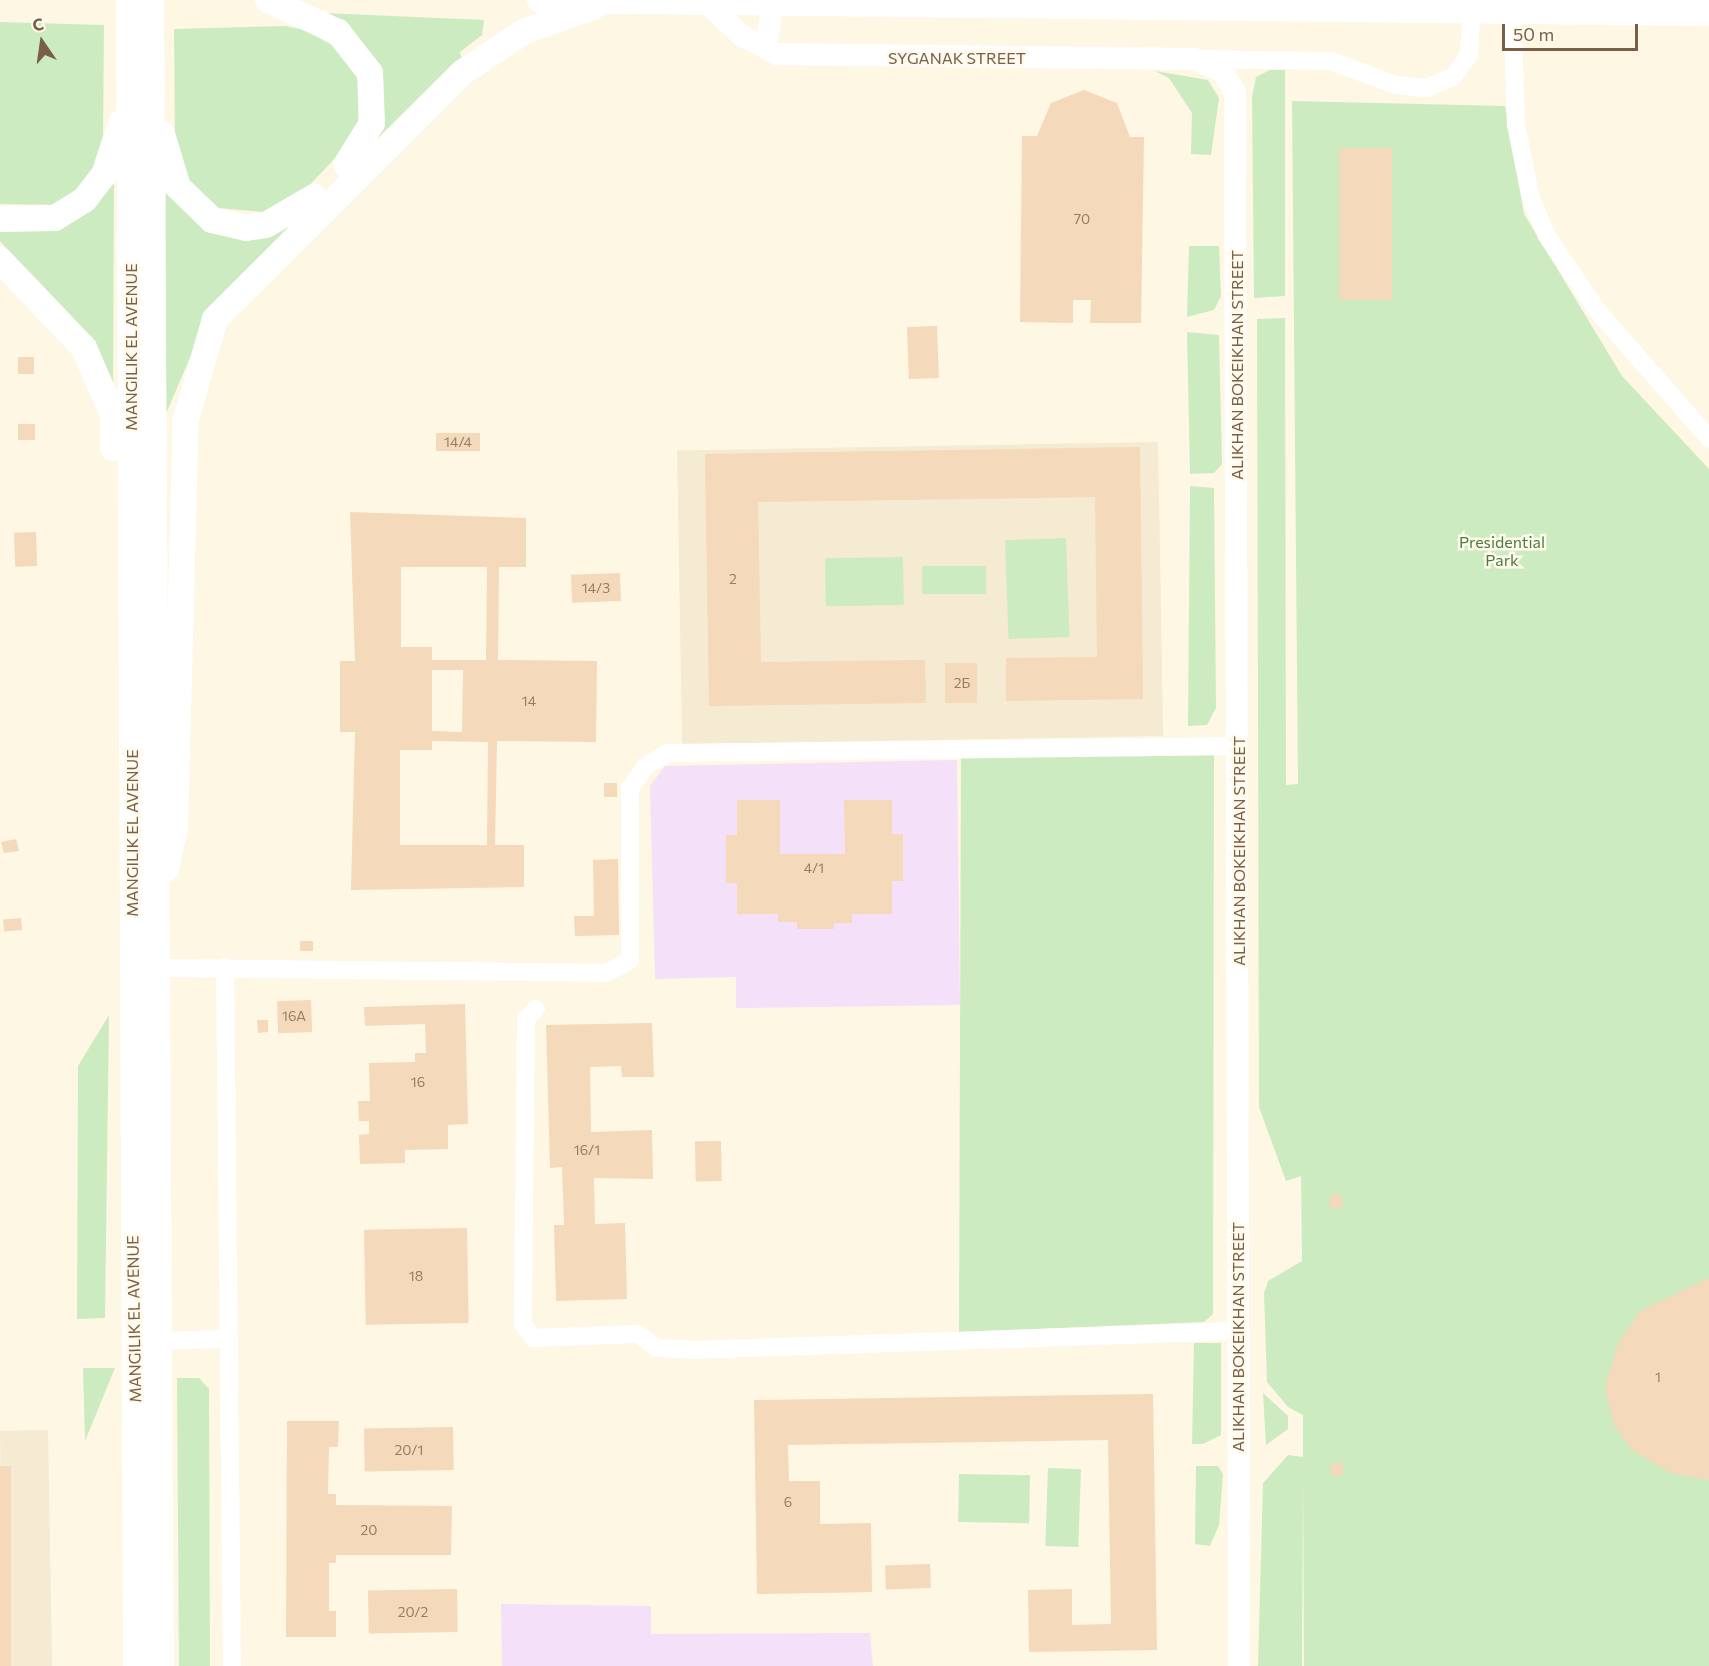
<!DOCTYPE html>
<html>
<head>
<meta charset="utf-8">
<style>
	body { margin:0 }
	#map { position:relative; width:1709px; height:1666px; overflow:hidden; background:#fdf7e4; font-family:Commissioner,sans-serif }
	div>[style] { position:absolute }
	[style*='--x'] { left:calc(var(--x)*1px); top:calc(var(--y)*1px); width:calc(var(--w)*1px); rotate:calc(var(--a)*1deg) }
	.residential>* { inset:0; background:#f5ead2; transform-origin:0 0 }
	.education>* { inset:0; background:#f4e0f9 }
	.green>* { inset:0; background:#cdebc1; transform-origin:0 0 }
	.building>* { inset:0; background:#f4d9ba; transform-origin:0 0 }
	.minor>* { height:18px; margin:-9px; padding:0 9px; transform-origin:9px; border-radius:9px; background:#fff }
	.tertiary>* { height:22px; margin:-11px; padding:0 11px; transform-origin:11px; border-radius:11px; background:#fff }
	.secondary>* { height:26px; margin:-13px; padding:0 13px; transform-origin:13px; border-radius:13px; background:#fff }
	span { translate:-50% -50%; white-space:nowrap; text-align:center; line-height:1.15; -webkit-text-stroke:5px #fffaeb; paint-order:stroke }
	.number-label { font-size:14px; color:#967e64 }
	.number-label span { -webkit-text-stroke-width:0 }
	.street-label { font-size:16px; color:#775f48 }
	.park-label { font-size:16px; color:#4a7d40 }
	.north { position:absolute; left:12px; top:12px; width:60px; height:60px; -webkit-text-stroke:4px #fffaeb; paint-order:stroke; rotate:347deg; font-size:16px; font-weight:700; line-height:24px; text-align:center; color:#775f48 }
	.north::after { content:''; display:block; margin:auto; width:21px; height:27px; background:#775f48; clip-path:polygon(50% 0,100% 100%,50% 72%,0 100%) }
	.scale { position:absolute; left:1502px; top:24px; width:136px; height:27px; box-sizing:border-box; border:3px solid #775f48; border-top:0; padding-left:8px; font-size:18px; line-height:21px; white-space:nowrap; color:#775f48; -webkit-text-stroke:4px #fffaeb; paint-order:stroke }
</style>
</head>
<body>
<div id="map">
	<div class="residential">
		<div style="left:1158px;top:442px;width:294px;height:481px;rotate:89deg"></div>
		<div style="left:48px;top:1430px;width:236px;height:48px;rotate:89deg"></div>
	</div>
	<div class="education">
		<div style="clip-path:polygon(957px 760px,960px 1005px,736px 1008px,736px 977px,655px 979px,650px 786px,665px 766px)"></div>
		<div style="clip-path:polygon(501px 1604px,651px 1606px,651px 1634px,870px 1633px,873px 1666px,502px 1666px)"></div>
	</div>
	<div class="green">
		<div style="clip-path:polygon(324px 13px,484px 20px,482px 35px,460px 52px,463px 64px,376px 145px,384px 111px)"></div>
		<div style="clip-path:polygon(0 22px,104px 25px,103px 141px,92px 177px,60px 205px,0 204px)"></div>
		<div style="clip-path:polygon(285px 26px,305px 30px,337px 48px,359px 77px,358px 123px,340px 153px,303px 192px,264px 212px,218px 208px,194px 192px,175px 145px,174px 29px)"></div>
		<div style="clip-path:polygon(1270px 70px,1285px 70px,1285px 296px,1254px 298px,1252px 97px,1256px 77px)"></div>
		<div style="clip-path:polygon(1155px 71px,1208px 80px,1219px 98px,1211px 155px,1191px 154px,1192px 113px,1169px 78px)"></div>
		<div style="clip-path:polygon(1292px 101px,1505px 106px,1524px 214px,1622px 376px,1709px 469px,1709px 1666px,1304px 1666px,1303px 1479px,1302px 1666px,1258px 1666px,1263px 1483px,1288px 1455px,1303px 1457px,1303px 1415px,1288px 1407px,1267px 1382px,1264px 1293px,1268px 1281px,1302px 1261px,1301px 1176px,1286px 1181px,1259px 1107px,1257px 319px,1285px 318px,1286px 785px,1298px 784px)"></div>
		<div style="clip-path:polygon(114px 175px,113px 396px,81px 332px,0 241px,0 226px,33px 230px)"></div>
		<div style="clip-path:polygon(166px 181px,176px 203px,197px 221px,293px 223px,230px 286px,203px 327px,165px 416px)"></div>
		<div style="clip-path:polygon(1189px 246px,1219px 246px,1221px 296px,1214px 310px,1187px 317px)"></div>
		<div style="clip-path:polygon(1187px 332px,1219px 335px,1222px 464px,1214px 473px,1190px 474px)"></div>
		<div style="clip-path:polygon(1190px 486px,1214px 488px,1216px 708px,1207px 725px,1188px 726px)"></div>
		<div style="left:1066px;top:538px;width:99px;height:61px;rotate:88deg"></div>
		<div style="left:903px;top:557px;width:48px;height:78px;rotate:89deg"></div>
		<div style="left:922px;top:566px;width:64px;height:28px"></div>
		<div style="clip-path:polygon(1214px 755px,1213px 1314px,1204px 1322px,959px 1332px,961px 757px)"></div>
		<div style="clip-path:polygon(109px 1015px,105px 1318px,77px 1319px,78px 1066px)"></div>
		<div style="clip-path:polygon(1194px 1343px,1221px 1343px,1221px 1435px,1203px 1444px,1192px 1444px)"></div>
		<div style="clip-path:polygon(83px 1368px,115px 1368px,85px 1441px)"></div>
		<div style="clip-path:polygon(177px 1378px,199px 1378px,209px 1389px,210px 1666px,179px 1666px)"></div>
		<div style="clip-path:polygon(1263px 1393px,1288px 1416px,1288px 1429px,1266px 1445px)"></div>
		<div style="clip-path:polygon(1196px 1466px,1218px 1466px,1223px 1474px,1219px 1525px,1210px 1546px,1195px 1544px)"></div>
		<div style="left:1048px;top:1468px;width:33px;height:78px;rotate:2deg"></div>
		<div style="left:959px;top:1474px;width:71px;height:48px;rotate:1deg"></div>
	</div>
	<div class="building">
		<div style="clip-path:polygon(1084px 90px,1117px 103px,1130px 137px,1144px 137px,1141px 323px,1090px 323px,1091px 300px,1073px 300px,1073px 323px,1020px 322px,1022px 136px,1037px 136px,1051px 103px)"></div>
		<div style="left:1339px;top:148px;width:53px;height:152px"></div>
		<div style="left:937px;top:326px;width:52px;height:30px;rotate:88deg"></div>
		<div style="left:18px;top:357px;width:16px;height:17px"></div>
		<div style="left:35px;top:424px;width:16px;height:17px;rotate:90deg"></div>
		<div style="left:436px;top:433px;width:44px;height:18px"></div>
		<div style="clip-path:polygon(1140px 447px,1143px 699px,1006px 701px,1006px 658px,1097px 657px,1095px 497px,758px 502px,761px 662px,925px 660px,926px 703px,709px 706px,705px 454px)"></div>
		<div style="clip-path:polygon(evenodd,350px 512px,526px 518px,526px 567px,499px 567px,498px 660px,597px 661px,596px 742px,497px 741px,495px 845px,524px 845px,524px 887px,351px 890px,355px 732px,340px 732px,340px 661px,355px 661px,350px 512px,401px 567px,487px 567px,486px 660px,432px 660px,432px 647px,401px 647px,401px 567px,350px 512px,432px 670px,463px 670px,462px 732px,432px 731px,432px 670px,350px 512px,432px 741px,488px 742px,487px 845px,400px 845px,400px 750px,432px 750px,432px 741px)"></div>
		<div style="left:36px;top:532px;width:34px;height:22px;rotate:88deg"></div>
		<div style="left:620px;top:573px;width:28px;height:49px;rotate:88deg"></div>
		<div style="left:945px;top:663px;width:32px;height:40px"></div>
		<div style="left:604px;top:783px;width:13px;height:14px"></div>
		<div style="clip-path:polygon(737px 800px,780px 800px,780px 854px,845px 854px,844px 800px,892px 800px,892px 834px,903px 834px,903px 881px,892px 881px,892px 914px,852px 914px,852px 923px,834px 923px,834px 929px,797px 929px,797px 922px,778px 922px,778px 914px,737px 914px,737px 883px,726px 883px,726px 835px,737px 835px)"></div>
		<div style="clip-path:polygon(16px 839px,19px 851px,4px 853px,1px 842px)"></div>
		<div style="clip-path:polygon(618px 859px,619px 935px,575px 936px,574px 916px,594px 916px,593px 860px)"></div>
		<div style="left:21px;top:918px;width:12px;height:18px;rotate:85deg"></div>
		<div style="left:300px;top:941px;width:13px;height:10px"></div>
		<div style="left:311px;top:1000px;width:32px;height:34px;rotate:88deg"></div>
		<div style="clip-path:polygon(465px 1004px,468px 1124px,448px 1125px,448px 1149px,405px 1150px,405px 1163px,360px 1164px,359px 1135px,369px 1134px,369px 1121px,359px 1121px,358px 1101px,370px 1101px,369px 1063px,415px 1062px,415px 1053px,426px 1053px,425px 1024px,365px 1026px,364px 1007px)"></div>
		<div style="clip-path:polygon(257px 1020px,268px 1020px,268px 1032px,258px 1033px)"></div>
		<div style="clip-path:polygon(652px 1023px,654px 1077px,622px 1077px,621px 1066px,590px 1067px,591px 1132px,652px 1130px,653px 1179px,594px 1178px,595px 1224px,625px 1223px,627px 1299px,556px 1301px,554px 1225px,564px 1225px,562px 1167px,550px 1168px,546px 1025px)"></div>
		<div style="left:721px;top:1141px;width:40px;height:26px;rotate:89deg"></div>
		<div style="left:1341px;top:1194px;width:13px;height:12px;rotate:81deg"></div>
		<div style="left:467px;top:1228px;width:95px;height:103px;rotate:89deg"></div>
		<div style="clip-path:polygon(1709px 1278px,1709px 1480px,1670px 1473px,1632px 1450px,1615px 1427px,1605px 1388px,1618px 1343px,1640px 1311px)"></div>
		<div style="clip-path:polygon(1153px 1394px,1157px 1650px,1029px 1652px,1028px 1590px,1072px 1589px,1072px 1625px,1111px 1624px,1108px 1440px,788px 1445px,789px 1481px,820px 1481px,820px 1524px,871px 1523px,872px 1592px,757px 1594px,754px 1400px)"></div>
		<div style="clip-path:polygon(287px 1421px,339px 1421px,338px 1447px,329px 1447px,328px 1494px,336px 1494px,336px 1505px,452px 1506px,451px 1555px,336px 1555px,336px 1563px,329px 1563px,329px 1611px,336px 1611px,336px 1637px,286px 1637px)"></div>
		<div style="left:453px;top:1427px;width:43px;height:89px;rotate:89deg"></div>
		<div style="left:1342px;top:1462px;width:13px;height:12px;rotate:81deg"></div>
		<div style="left:0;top:1466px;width:11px;height:200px"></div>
		<div style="left:930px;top:1564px;width:24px;height:45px;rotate:88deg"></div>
		<div style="left:457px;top:1589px;width:43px;height:89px;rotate:89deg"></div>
	</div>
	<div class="minor">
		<div style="--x:1512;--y:0;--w:125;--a:88.2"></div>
		<div style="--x:1516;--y:125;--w:76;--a:78.5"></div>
		<div style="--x:1531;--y:199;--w:40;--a:66.6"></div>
		<div style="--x:1547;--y:236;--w:93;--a:56"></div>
		<div style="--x:1599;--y:313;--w:167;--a:48.7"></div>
		<div style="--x:1199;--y:59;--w:132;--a:0.9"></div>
		<div style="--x:1331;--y:61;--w:69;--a:20.3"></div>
		<div style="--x:1396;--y:85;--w:31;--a:6"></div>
		<div style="--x:1427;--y:88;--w:28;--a:-23"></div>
		<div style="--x:1453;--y:77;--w:27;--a:-54"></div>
		<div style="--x:1469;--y:55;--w:54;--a:-86.8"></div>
		<div style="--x:225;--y:967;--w:699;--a:89.43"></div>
		<div style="--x:158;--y:968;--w:448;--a:0.6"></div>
		<div style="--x:606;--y:973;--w:27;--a:-28"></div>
		<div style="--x:630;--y:960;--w:172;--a:-90"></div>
		<div style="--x:630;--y:788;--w:27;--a:-54"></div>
		<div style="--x:646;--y:766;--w:26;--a:-31"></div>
		<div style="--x:668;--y:753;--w:570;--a:-0.7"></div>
		<div style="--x:536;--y:1009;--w:14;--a:135"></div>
		<div style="--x:526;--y:1019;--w:305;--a:90.6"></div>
		<div style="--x:523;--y:1324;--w:17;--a:54"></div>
		<div style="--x:533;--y:1338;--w:105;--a:-2.2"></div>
		<div style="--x:638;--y:1334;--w:24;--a:36"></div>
		<div style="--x:657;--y:1348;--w:34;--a:3"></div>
		<div style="--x:691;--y:1350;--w:547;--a:-1.99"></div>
		<div style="--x:148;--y:1341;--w:80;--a:-1.4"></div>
	</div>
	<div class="tertiary">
		<div style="--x:708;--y:4;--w:45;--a:43.2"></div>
		<div style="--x:741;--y:35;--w:41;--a:27.8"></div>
		<div style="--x:777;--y:54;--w:417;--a:0.7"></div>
		<div style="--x:1194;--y:59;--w:32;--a:24"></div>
		<div style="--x:1223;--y:72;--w:23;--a:59"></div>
		<div style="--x:1235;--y:92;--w:1574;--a:89.85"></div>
		<div style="--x:766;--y:48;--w:44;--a:-80.8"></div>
	</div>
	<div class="secondary">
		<div style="--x:129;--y:0;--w:1666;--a:89.76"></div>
		<div style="--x:151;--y:0;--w:1666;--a:89.66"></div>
		<div style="--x:268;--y:0;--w:77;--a:24.6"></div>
		<div style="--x:338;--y:32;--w:52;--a:52"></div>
		<div style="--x:370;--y:73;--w:50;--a:87.7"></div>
		<div style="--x:372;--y:123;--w:49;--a:121.8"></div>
		<div style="--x:540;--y:0;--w:1169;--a:0.64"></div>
		<div style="--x:162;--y:134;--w:55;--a:73.2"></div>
		<div style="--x:178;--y:187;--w:47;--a:44.1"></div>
		<div style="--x:212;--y:220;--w:35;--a:13"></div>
		<div style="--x:246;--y:228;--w:20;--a:-9"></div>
		<div style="--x:266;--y:225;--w:56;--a:-30.3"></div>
		<div style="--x:0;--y:219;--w:55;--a:-1"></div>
		<div style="--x:55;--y:218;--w:36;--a:-32"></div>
		<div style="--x:85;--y:199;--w:31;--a:-52"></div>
		<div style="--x:104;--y:175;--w:55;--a:-71.9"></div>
		<div style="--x:0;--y:260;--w:122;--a:46.3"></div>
		<div style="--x:84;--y:348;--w:73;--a:66.6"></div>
		<div style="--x:113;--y:415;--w:33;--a:90"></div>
		<div style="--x:166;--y:869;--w:42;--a:-77.6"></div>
		<div style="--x:175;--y:828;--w:409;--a:-88.5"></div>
		<div style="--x:186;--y:419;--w:104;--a:-73.8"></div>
		<div style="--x:215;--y:319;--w:350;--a:-44.9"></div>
		<div style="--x:463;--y:72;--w:74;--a:-33.5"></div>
		<div style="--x:525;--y:31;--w:72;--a:-19.4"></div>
	</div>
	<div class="number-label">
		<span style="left:1082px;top:219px">70</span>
		<span style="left:458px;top:442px">14/4</span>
		<span style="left:733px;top:579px">2</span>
		<span style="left:596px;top:588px">14/3</span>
		<span style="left:962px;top:683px">2Б</span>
		<span style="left:529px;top:701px">14</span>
		<span style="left:814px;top:868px">4/1</span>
		<span style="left:294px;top:1016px">16А</span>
		<span style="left:418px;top:1082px">16</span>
		<span style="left:587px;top:1150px">16/1</span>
		<span style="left:416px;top:1276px">18</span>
		<span style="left:1658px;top:1377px">1</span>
		<span style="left:409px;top:1450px">20/1</span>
		<span style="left:788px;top:1502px">6</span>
		<span style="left:369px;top:1530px">20</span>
		<span style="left:413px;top:1612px">20/2</span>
	</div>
	<div class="street-label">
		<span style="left:957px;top:58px">SYGANAK STREET</span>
		<span style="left:131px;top:347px;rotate:-90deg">MANGILIK EL AVENUE</span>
		<span style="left:1237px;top:365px;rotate:-90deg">ALIKHAN BOKEIKHAN STREET</span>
		<span style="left:132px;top:833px;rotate:-90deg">MANGILIK EL AVENUE</span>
		<span style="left:1239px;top:851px;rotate:-90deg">ALIKHAN BOKEIKHAN STREET</span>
		<span style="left:134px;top:1319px;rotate:-91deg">MANGILIK EL AVENUE</span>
		<span style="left:1238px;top:1337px;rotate:-90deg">ALIKHAN BOKEIKHAN STREET</span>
	</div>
	<div class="park-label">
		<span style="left:1502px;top:551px">Presidential<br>Park</span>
	</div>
	<div class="north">С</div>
	<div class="scale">50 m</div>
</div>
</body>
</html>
